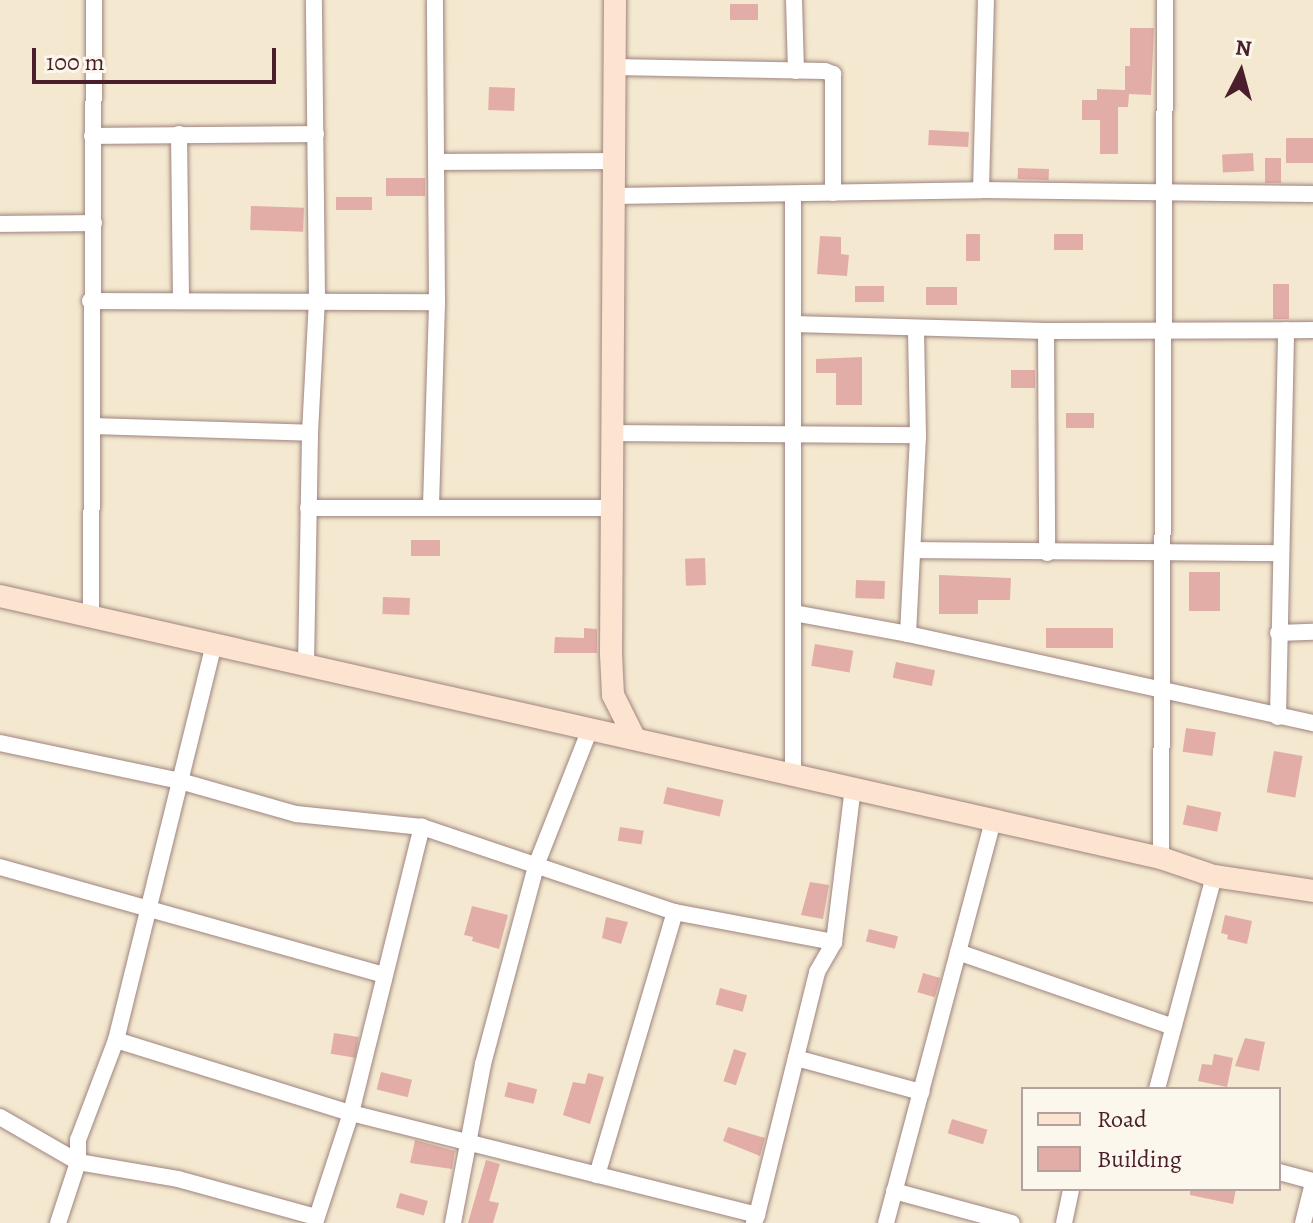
<!DOCTYPE html>
<html>
<head>
<meta charset="utf-8">
<style>
	body { margin:0 }
	#map { position:relative; width:1313px; height:1223px; overflow:hidden; background:#f4e8d0; font-family:Alegreya,serif }
	div>[style] { position:absolute }
	[style*='--x'] { left:calc(var(--x)*1px); top:calc(var(--y)*1px); width:calc(var(--w)*1px); rotate:calc(var(--a)*1deg) }
	.building>* { inset:0; background:#e3ada7; transform-origin:0 0 }
	.roads { filter:drop-shadow(0 0 2px #9f847e) drop-shadow(0 0 2px #9f847e) }
	.street>* { height:16px; margin:-8px; padding:0 8px; transform-origin:8px; border-radius:8px; background:#fff }
	.secondary>* { height:22px; margin:-11px; padding:0 11px; transform-origin:11px; border-radius:11px; background:#fde4d1 }
	span { translate:-50% -50%; white-space:nowrap; text-align:center; line-height:1.15; -webkit-text-stroke:6px #fbf7ec; paint-order:stroke }
	.legend { position:absolute; left:1021px; top:1087px; width:260px; height:104px; box-sizing:border-box; background:#fbf7ec; border:2px solid #b4a19f; margin:0; padding:10px 14px; list-style:none; font-size:24px; color:#4a1f2b }
	.legend li { display:flex; align-items:center; gap:16px; height:40px }
	.legend b { width:40px; border:2px solid #b4a19f }
	.north { position:absolute; left:1201px; top:32px; width:80px; height:80px; -webkit-text-stroke:6px #fbf7ec; paint-order:stroke; rotate:6deg; font-size:22px; font-weight:700; line-height:32px; text-align:center; color:#4a1f2b }
	.north::after { content:''; display:block; margin:auto; width:28px; height:36px; background:#4a1f2b; clip-path:polygon(50% 0,100% 100%,50% 72%,0 100%) }
	.scale { position:absolute; left:32px; top:48px; width:244px; height:36px; box-sizing:border-box; border:4px solid #4a1f2b; border-top:0; padding-left:10px; font-size:24px; line-height:28px; white-space:nowrap; color:#4a1f2b; -webkit-text-stroke:6px #fbf7ec; paint-order:stroke }
</style>
</head>
<body>
<div id="map">
	<div class="building">
		<div style="left:730px;top:4px;width:28px;height:16px"></div>
		<div style="clip-path:polygon(1130px 28px,1154px 28px,1151px 95px,1129px 94px,1128px 107px,1118px 107px,1118px 154px,1100px 154px,1100px 120px,1082px 120px,1082px 100px,1097px 100px,1097px 89px,1125px 90px,1125px 66px,1130px 66px)"></div>
		<div style="left:489px;top:87px;width:26px;height:23px;rotate:2deg"></div>
		<div style="left:929px;top:130px;width:40px;height:15px;rotate:3deg"></div>
		<div style="left:1313px;top:138px;width:25px;height:27px;rotate:90deg"></div>
		<div style="left:1253px;top:153px;width:18px;height:31px;rotate:87deg"></div>
		<div style="left:1281px;top:158px;width:25px;height:16px;rotate:90deg"></div>
		<div style="left:1018px;top:168px;width:31px;height:11px;rotate:2deg"></div>
		<div style="left:386px;top:178px;width:39px;height:18px"></div>
		<div style="left:372px;top:197px;width:13px;height:36px;rotate:90deg"></div>
		<div style="left:251px;top:206px;width:53px;height:24px;rotate:2deg"></div>
		<div style="left:966px;top:234px;width:14px;height:27px"></div>
		<div style="left:1054px;top:234px;width:29px;height:16px"></div>
		<div style="clip-path:polygon(820px 236px,841px 237px,841px 254px,849px 255px,847px 276px,817px 274px)"></div>
		<div style="left:1273px;top:284px;width:16px;height:35px"></div>
		<div style="left:855px;top:286px;width:29px;height:16px"></div>
		<div style="left:926px;top:287px;width:31px;height:18px"></div>
		<div style="clip-path:polygon(862px 357px,862px 405px,836px 405px,836px 373px,816px 373px,816px 359px)"></div>
		<div style="left:1035px;top:370px;width:18px;height:24px;rotate:90deg"></div>
		<div style="left:1066px;top:413px;width:28px;height:15px"></div>
		<div style="left:411px;top:540px;width:29px;height:16px"></div>
		<div style="left:705px;top:558px;width:27px;height:20px;rotate:88deg"></div>
		<div style="left:1189px;top:572px;width:31px;height:39px"></div>
		<div style="clip-path:polygon(939px 575px,1011px 578px,1010px 600px,978px 600px,978px 614px,939px 614px)"></div>
		<div style="left:856px;top:580px;width:29px;height:18px;rotate:2deg"></div>
		<div style="left:383px;top:597px;width:27px;height:17px;rotate:2deg"></div>
		<div style="clip-path:polygon(584px 628px,597px 629px,597px 653px,554px 653px,555px 637px,584px 638px)"></div>
		<div style="left:1046px;top:628px;width:67px;height:20px"></div>
		<div style="left:815px;top:644px;width:39px;height:22px;rotate:10deg"></div>
		<div style="left:896px;top:662px;width:40px;height:16px;rotate:12deg"></div>
		<div style="left:1186px;top:728px;width:30px;height:24px;rotate:8deg"></div>
		<div style="left:1274px;top:751px;width:29px;height:42px;rotate:10deg"></div>
		<div style="left:667px;top:787px;width:58px;height:17px;rotate:13deg"></div>
		<div style="left:1187px;top:805px;width:35px;height:20px;rotate:12deg"></div>
		<div style="left:620px;top:827px;width:24px;height:14px;rotate:9deg"></div>
		<div style="clip-path:polygon(810px 882px,829px 885px,823px 919px,801px 915px)"></div>
		<div style="clip-path:polygon(472px 906px,508px 915px,499px 949px,472px 941px,473px 937px,464px 935px)"></div>
		<div style="clip-path:polygon(1225px 915px,1252px 921px,1247px 944px,1227px 939px,1228px 935px,1221px 933px)"></div>
		<div style="clip-path:polygon(606px 917px,628px 922px,621px 944px,602px 938px)"></div>
		<div style="left:869px;top:929px;width:30px;height:13px;rotate:14deg"></div>
		<div style="left:923px;top:973px;width:18px;height:20px;rotate:16deg"></div>
		<div style="left:720px;top:988px;width:28px;height:17px;rotate:15deg"></div>
		<div style="left:334px;top:1033px;width:25px;height:21px;rotate:9deg"></div>
		<div style="clip-path:polygon(1245px 1038px,1265px 1042px,1259px 1071px,1235px 1066px)"></div>
		<div style="left:734px;top:1049px;width:13px;height:34px;rotate:18deg"></div>
		<div style="clip-path:polygon(1214px 1054px,1233px 1058px,1227px 1087px,1198px 1081px,1202px 1064px,1212px 1065px)"></div>
		<div style="left:381px;top:1072px;width:32px;height:18px;rotate:14deg"></div>
		<div style="clip-path:polygon(588px 1073px,604px 1077px,590px 1124px,563px 1115px,573px 1082px,585px 1084px)"></div>
		<div style="left:508px;top:1082px;width:30px;height:15px;rotate:14deg"></div>
		<div style="left:952px;top:1119px;width:37px;height:15px;rotate:17deg"></div>
		<div style="clip-path:polygon(728px 1127px,765px 1138px,760px 1156px,723px 1141px)"></div>
		<div style="clip-path:polygon(415px 1140px,455px 1151px,452px 1169px,410px 1163px)"></div>
		<div style="clip-path:polygon(486px 1160px,500px 1164px,489px 1201px,499px 1203px,493px 1223px,468px 1223px)"></div>
		<div style="clip-path:polygon(1190px 1189px,1236px 1189px,1233px 1204px,1190px 1195px)"></div>
		<div style="left:400px;top:1193px;width:29px;height:15px;rotate:16deg"></div>
	</div>
	<div class="roads">
		<div class="street">
			<div style="--x:794;--y:0;--w:71;--a:88.4"></div>
			<div style="--x:614;--y:67;--w:211;--a:1.1"></div>
			<div style="--x:825;--y:71;--w:9;--a:21"></div>
			<div style="--x:833;--y:74;--w:119;--a:90"></div>
			<div style="--x:179;--y:134;--w:165;--a:89.3"></div>
			<div style="--x:92;--y:136;--w:224;--a:-0.5"></div>
			<div style="--x:437;--y:162;--w:177;--a:-0.3"></div>
			<div style="--x:981;--y:190;--w:190;--a:-88.5"></div>
			<div style="--x:793;--y:194;--w:581;--a:90"></div>
			<div style="--x:614;--y:196;--w:367;--a:-0.9"></div>
			<div style="--x:981;--y:190;--w:332;--a:0.7"></div>
			<div style="--x:0;--y:224;--w:94;--a:-0.6"></div>
			<div style="--x:90;--y:301;--w:347;--a:0.2"></div>
			<div style="--x:793;--y:324;--w:253;--a:1.6"></div>
			<div style="--x:1046;--y:331;--w:267;--a:-0.2"></div>
			<div style="--x:1046;--y:331;--w:222;--a:89.7"></div>
			<div style="--x:92;--y:426;--w:218;--a:1.8"></div>
			<div style="--x:614;--y:433;--w:304;--a:0.4"></div>
			<div style="--x:431;--y:506;--w:204;--a:-88.3"></div>
			<div style="--x:437;--y:302;--w:302;--a:-90.4"></div>
			<div style="--x:308;--y:508;--w:305;--a:0"></div>
			<div style="--x:913;--y:550;--w:367;--a:0.5"></div>
			<div style="--x:794;--y:613;--w:116;--a:10.4"></div>
			<div style="--x:908;--y:634;--w:415;--a:12.4"></div>
			<div style="--x:91;--y:616;--w:616;--a:-89.72"></div>
			<div style="--x:1278;--y:633;--w:35;--a:-2"></div>
			<div style="--x:908;--y:634;--w:199;--a:-87.1"></div>
			<div style="--x:918;--y:435;--w:105;--a:-91.1"></div>
			<div style="--x:306;--y:665;--w:232;--a:-89"></div>
			<div style="--x:310;--y:433;--w:134;--a:-87"></div>
			<div style="--x:317;--y:299;--w:299;--a:-90.6"></div>
			<div style="--x:1278;--y:717;--w:387;--a:-88.8"></div>
			<div style="--x:0;--y:743;--w:184;--a:11.9"></div>
			<div style="--x:180;--y:781;--w:121;--a:15.9"></div>
			<div style="--x:296;--y:814;--w:127;--a:5.9"></div>
			<div style="--x:422;--y:827;--w:267;--a:18.6"></div>
			<div style="--x:675;--y:912;--w:162;--a:10.7"></div>
			<div style="--x:1161;--y:858;--w:858;--a:-89.73"></div>
			<div style="--x:0;--y:867;--w:399;--a:15.7"></div>
			<div style="--x:958;--y:952;--w:228;--a:19.2"></div>
			<div style="--x:116;--y:1040;--w:246;--a:17.3"></div>
			<div style="--x:351;--y:1113;--w:419;--a:14.1"></div>
			<div style="--x:757;--y:1215;--w:9;--a:111"></div>
			<div style="--x:796;--y:1058;--w:130;--a:15.2"></div>
			<div style="--x:1157;--y:1089;--w:220;--a:-75"></div>
			<div style="--x:0;--y:1117;--w:90;--a:30"></div>
			<div style="--x:78;--y:1162;--w:22;--a:-90"></div>
			<div style="--x:78;--y:1140;--w:107;--a:-69.2"></div>
			<div style="--x:116;--y:1040;--w:408;--a:-76.1"></div>
			<div style="--x:1279;--y:1172;--w:35;--a:15"></div>
			<div style="--x:597;--y:1175;--w:274;--a:-73.5"></div>
			<div style="--x:894;--y:1191;--w:122;--a:15.2"></div>
			<div style="--x:757;--y:1215;--w:250;--a:-76.1"></div>
			<div style="--x:817;--y:972;--w:34;--a:-60"></div>
			<div style="--x:834;--y:942;--w:155;--a:-83"></div>
			<div style="--x:58;--y:1223;--w:64;--a:-71.8"></div>
			<div style="--x:78;--y:1162;--w:101;--a:9.6"></div>
			<div style="--x:178;--y:1179;--w:143;--a:15.4"></div>
			<div style="--x:315;--y:1223;--w:116;--a:-71.9"></div>
			<div style="--x:351;--y:1113;--w:295;--a:-76.1"></div>
			<div style="--x:453;--y:1223;--w:162;--a:-79.3"></div>
			<div style="--x:483;--y:1064;--w:208;--a:-75"></div>
			<div style="--x:537;--y:863;--w:144;--a:-68.4"></div>
			<div style="--x:886;--y:1223;--w:417;--a:-75.1"></div>
			<div style="--x:1064;--y:1223;--w:35;--a:-78"></div>
			<div style="--x:1303;--y:1223;--w:41;--a:-76"></div>
		</div>
		<div class="secondary">
			<div style="--x:615;--y:0;--w:654;--a:90.35"></div>
			<div style="--x:611;--y:654;--w:41;--a:87.2"></div>
			<div style="--x:613;--y:695;--w:49;--a:63.4"></div>
			<div style="--x:0;--y:596;--w:1190;--a:12.72"></div>
			<div style="--x:1161;--y:858;--w:56;--a:18.8"></div>
			<div style="--x:1214;--y:876;--w:100;--a:8.6"></div>
		</div>
	</div>
	<ul class="legend">
	<li><b style="height:10px;background:#fde4d1"></b>Road</li>
	<li><b style="height:22px;background:#e3ada7"></b>Building</li>
	</ul>
	<div class="north">N</div>
	<div class="scale">100 m</div>
</div>
</body>
</html>
